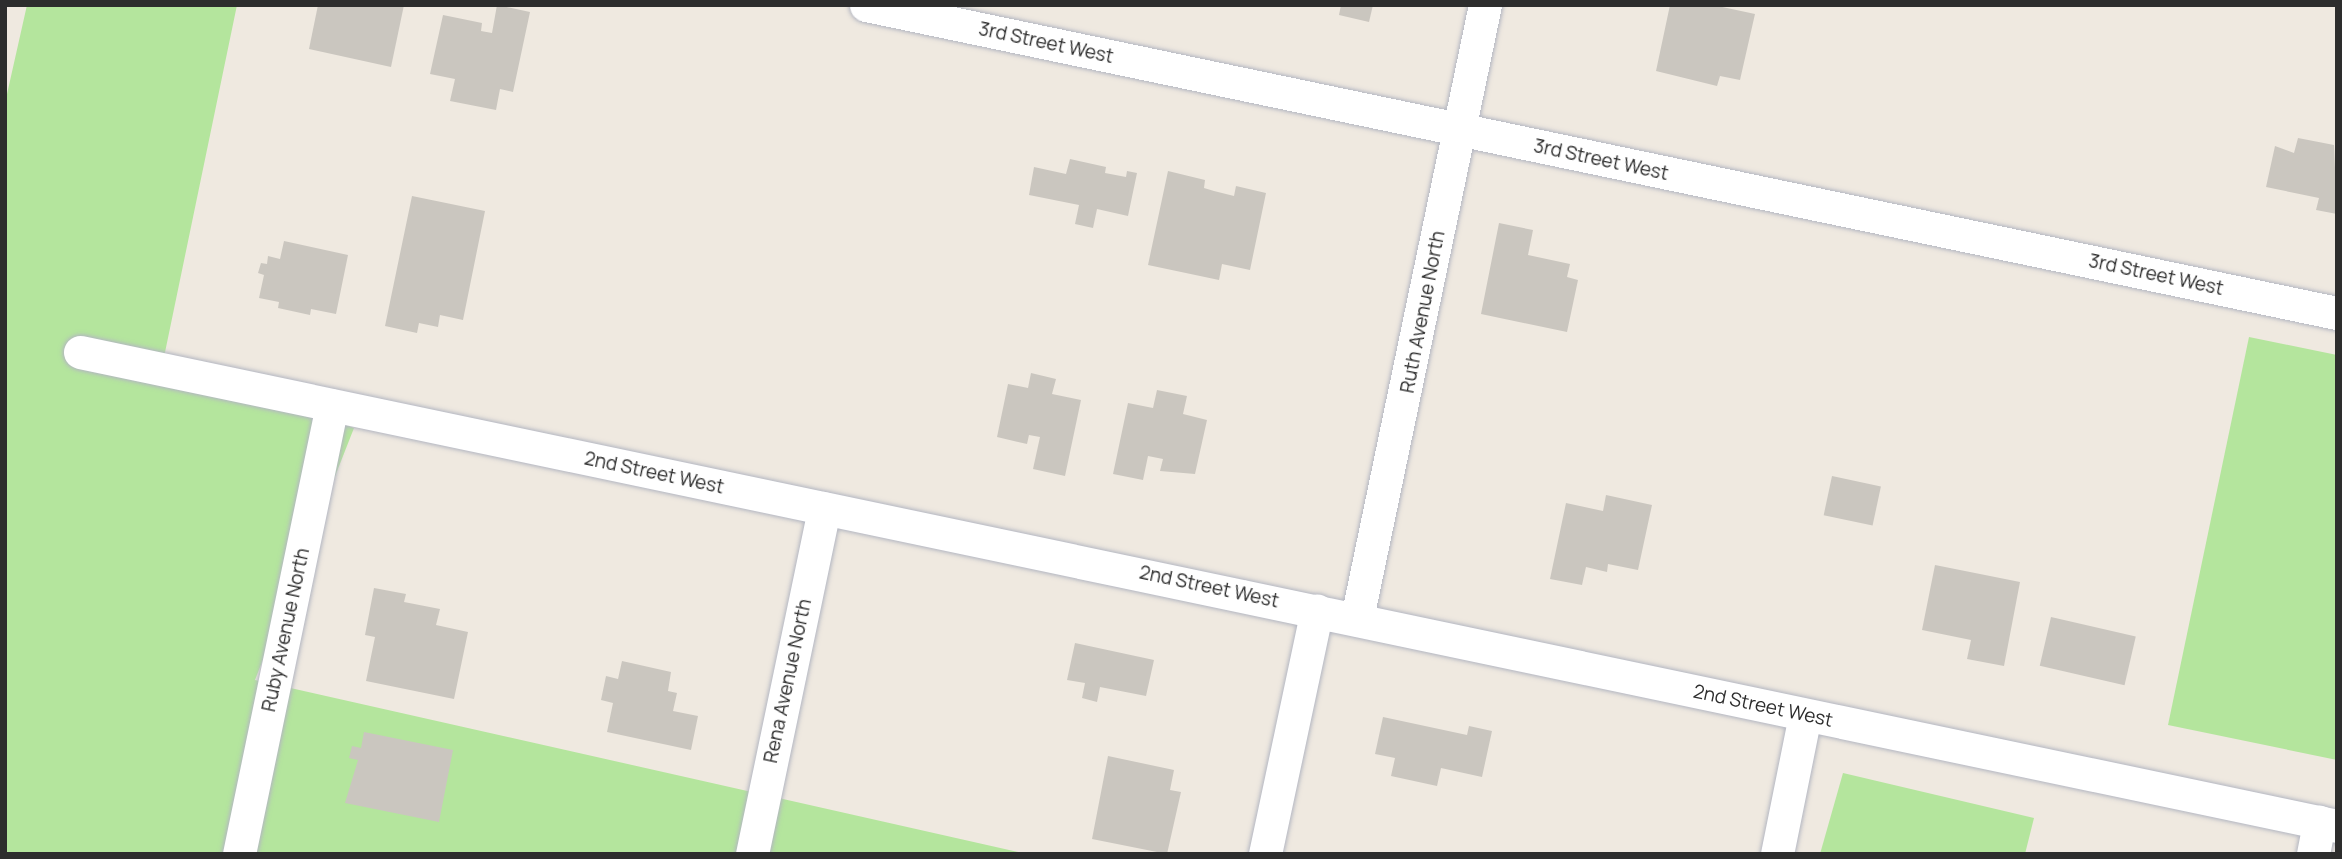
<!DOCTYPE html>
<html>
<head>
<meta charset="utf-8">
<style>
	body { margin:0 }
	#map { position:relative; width:2342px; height:859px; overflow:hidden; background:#efe9e0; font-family:Manrope,sans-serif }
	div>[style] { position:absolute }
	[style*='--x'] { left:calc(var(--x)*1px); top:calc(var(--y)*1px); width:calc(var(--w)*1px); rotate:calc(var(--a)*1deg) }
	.green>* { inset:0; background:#b4e59d }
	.building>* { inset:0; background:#cac6bf; transform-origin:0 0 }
	.roads { filter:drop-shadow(0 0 2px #b3b6c1) drop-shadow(0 0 2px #b3b6c1) }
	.street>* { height:33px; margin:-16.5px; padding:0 16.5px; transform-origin:16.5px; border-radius:16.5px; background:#fff }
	span { translate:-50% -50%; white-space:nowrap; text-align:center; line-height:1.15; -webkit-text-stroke:6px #fff; paint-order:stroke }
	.street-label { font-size:19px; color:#2d2d2d }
	.frame { position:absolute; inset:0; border:7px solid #2d2d2d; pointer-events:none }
</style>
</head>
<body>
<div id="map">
	<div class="green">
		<div style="clip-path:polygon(27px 5px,237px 5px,163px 362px,354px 428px,255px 680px,1027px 854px,5px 854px,5px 103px)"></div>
		<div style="clip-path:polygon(2249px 337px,2337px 355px,2337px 760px,2168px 725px)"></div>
		<div style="clip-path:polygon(1843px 773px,2034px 818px,2025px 854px,1820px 854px)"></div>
	</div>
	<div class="building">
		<div style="clip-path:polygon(318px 5px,404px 5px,391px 67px,309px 49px)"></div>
		<div style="clip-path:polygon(497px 5px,530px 12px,513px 92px,500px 89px,496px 110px,450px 101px,455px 79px,430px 74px,443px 15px,482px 23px,481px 31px,492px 33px)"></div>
		<div style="clip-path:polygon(1341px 5px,1373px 5px,1369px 22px,1339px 15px)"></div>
		<div style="clip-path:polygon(1670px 5px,1713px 5px,1755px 14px,1740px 80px,1720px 76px,1717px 86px,1656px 71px)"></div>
		<div style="clip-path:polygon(2298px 138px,2334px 145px,2337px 214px,2316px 210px,2319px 198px,2266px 187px,2275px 146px,2294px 153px)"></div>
		<div style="clip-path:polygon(1070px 159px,1106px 167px,1105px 173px,1126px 177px,1127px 171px,1137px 173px,1128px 216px,1097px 209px,1093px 228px,1075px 224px,1079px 205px,1029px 195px,1034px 167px,1066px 174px)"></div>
		<div style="clip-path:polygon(1168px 171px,1205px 180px,1204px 188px,1214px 191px,1234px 196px,1236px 186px,1266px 193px,1250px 270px,1222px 264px,1219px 280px,1148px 265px)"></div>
		<div style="clip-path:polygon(412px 196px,485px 211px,463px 320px,440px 315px,438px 327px,419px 323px,417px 333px,385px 326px)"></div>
		<div style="clip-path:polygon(1499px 223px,1533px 230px,1528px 255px,1570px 264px,1567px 277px,1578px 280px,1567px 332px,1481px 314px)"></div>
		<div style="clip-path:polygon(284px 241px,348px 255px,336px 314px,311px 309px,310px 315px,278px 308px,279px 302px,259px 298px,264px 275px,258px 273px,261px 263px,267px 264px,268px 256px,280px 259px)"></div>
		<div style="clip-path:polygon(1031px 373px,1056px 379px,1052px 394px,1081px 400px,1065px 476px,1033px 469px,1040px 437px,1029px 435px,1027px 444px,997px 437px,1008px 384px,1028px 388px)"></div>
		<div style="clip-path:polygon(1157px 390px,1187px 396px,1183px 414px,1207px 420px,1195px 474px,1160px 471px,1163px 459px,1148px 456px,1143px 480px,1113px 474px,1128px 403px,1153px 408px)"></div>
		<div style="left:1832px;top:476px;width:50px;height:40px;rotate:12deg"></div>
		<div style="clip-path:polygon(1606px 495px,1652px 505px,1638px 570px,1608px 564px,1607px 572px,1586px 567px,1582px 585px,1550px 579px,1566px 503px,1603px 511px)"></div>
		<div style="clip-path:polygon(1935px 565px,2020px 582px,2004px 666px,1967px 659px,1971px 640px,1922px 630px)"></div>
		<div style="clip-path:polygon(374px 588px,406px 594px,404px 602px,440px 609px,436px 625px,468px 632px,454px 699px,366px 681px,375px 637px,365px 635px)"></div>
		<div style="left:2051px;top:617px;width:87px;height:50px;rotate:13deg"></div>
		<div style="clip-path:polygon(1075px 643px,1154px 660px,1146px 696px,1100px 687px,1097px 702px,1082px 698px,1085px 683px,1067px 680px)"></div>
		<div style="clip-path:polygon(622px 661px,671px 672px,668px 691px,677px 693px,673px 711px,698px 716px,691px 750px,607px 732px,613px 703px,601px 700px,606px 676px,618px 679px)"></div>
		<div style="clip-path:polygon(1383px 717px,1467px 735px,1469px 726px,1492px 731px,1482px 777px,1441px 768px,1437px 786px,1391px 776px,1395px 758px,1375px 754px)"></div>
		<div style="clip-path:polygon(364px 732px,453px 750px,439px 822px,345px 803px,358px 760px,349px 758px,352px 746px,361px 748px)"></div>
		<div style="clip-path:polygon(1108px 756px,1174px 770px,1170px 790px,1181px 792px,1167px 854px,1092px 839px)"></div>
	</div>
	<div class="roads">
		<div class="street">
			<div style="--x:866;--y:5;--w:1503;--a:11.83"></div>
			<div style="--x:80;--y:352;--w:2306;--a:11.86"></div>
			<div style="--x:1357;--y:618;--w:626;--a:-78.21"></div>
			<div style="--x:239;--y:854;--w:458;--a:-78.3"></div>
			<div style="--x:752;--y:854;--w:353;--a:-78.2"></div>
			<div style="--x:1265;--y:854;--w:249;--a:-78"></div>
			<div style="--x:1777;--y:854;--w:142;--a:-78.6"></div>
			<div style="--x:2313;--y:854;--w:33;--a:-79"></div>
		</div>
	</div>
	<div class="street-label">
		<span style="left:1046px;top:43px;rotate:12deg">3rd Street West</span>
		<span style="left:1601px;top:160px;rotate:12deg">3rd Street West</span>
		<span style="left:2156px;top:275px;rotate:12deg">3rd Street West</span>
		<span style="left:1423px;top:312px;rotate:-79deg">Ruth Avenue North</span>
		<span style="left:654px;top:473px;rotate:12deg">2nd Street West</span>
		<span style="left:1209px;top:587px;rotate:12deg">2nd Street West</span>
		<span style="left:286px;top:630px;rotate:-78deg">Ruby Avenue North</span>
		<span style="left:788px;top:681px;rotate:-78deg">Rena Avenue North</span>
		<span style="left:1763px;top:706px;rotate:12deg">2nd Street West</span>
	</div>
	<div class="frame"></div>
</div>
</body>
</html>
